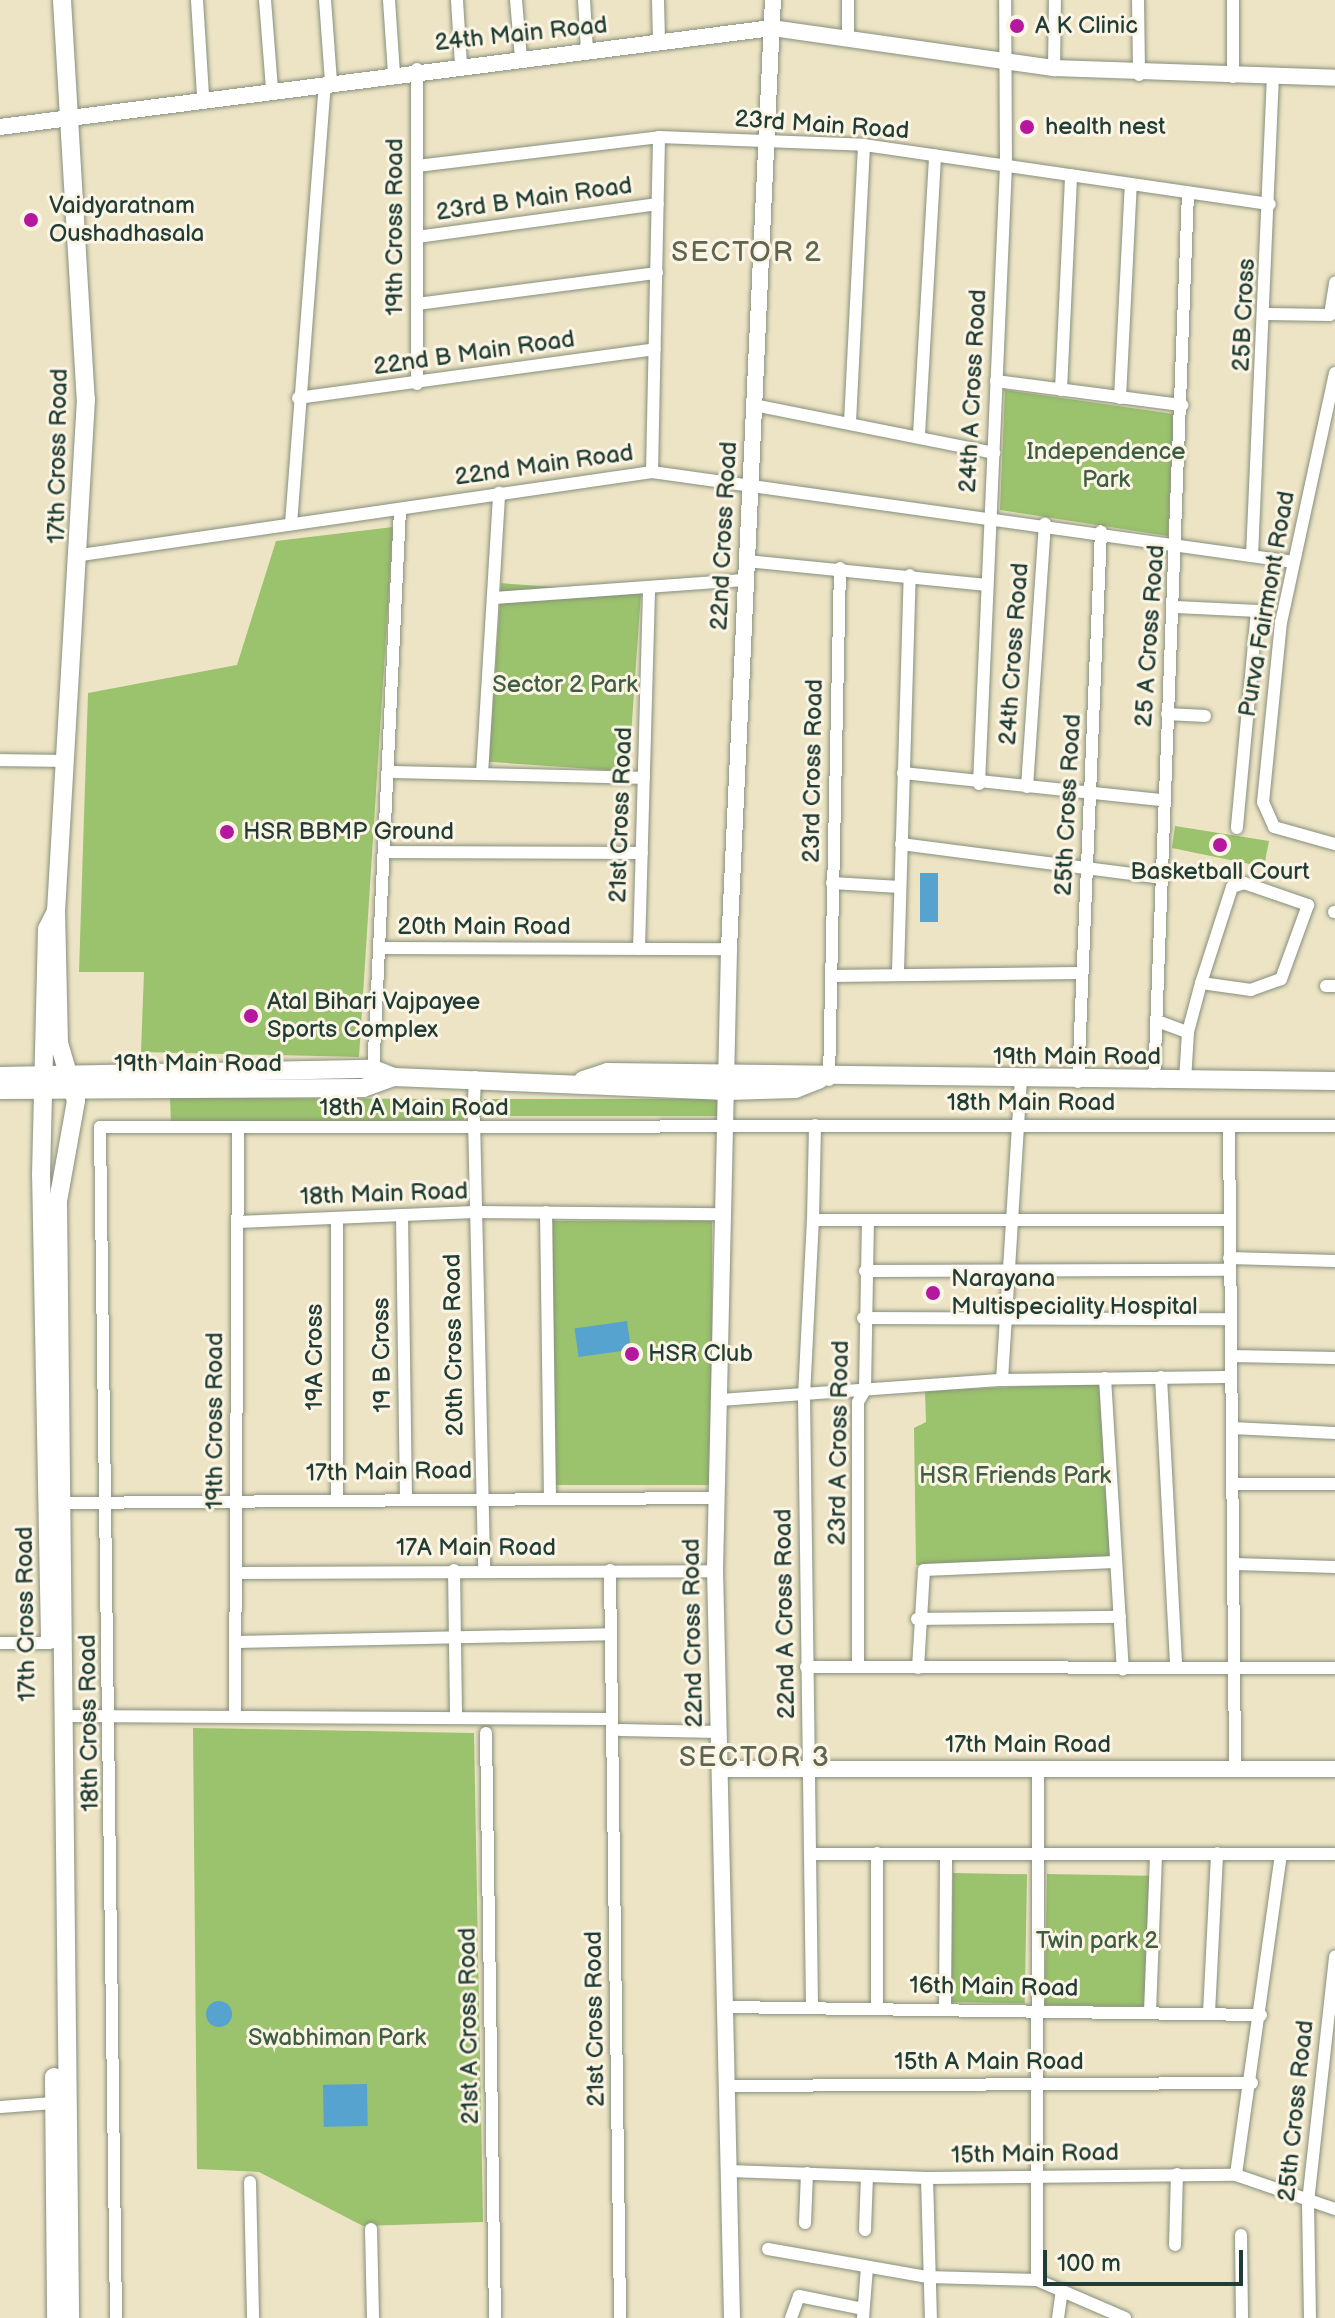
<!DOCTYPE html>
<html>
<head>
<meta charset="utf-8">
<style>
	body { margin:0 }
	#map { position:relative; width:1335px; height:2318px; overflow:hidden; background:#ede4c5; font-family:"Balsamiq Sans",sans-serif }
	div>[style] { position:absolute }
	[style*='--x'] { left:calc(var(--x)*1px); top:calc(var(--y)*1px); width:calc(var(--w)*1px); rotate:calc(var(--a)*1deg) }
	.green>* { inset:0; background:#9bc26d; transform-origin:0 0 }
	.water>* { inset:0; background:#56a3cf; transform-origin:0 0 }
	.round { border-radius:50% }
	.roads { filter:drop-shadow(0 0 2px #86907c) drop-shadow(0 0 2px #86907c) }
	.minor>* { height:12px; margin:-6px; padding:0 6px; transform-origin:6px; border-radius:6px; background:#fff }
	.tertiary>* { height:16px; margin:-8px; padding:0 8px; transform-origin:8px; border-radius:8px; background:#fff }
	.secondary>* { height:18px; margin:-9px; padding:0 9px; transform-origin:9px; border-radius:9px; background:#fff }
	.dots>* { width:22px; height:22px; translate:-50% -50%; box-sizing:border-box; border:4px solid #fcf5e5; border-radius:50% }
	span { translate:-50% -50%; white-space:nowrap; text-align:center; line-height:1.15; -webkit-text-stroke:6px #fcf5e5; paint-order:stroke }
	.poi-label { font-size:24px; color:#1f3d34 }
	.left { translate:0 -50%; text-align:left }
	.street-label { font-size:24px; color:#1f3d34 }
	.park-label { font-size:24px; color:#3e5e42 }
	.quarter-label { font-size:28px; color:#5e6551; letter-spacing:2px }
	.scale { position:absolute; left:1043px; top:2250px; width:200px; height:36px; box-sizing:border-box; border:4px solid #1f3d34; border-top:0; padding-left:10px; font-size:24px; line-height:28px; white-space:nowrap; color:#1f3d34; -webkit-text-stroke:6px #fcf5e5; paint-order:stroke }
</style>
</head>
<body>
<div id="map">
	<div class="green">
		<div style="clip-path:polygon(1005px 390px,1174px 414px,1168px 536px,1000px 510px)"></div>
		<div style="clip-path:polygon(393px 527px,359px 1057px,141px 1052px,144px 972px,79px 972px,88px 693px,237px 665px,276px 541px)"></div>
		<div style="left:641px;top:593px;width:179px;height:140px;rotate:94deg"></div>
		<div style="clip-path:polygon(1175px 826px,1269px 841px,1264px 867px,1172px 848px)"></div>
		<div style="clip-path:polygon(170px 1098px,464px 1099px,464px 1120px,171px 1124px)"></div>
		<div style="left:484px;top:1099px;width:233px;height:17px"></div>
		<div style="left:553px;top:1221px;width:159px;height:264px"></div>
		<div style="clip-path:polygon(1099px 1383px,1111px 1567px,916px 1565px,914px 1428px,926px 1422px,925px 1391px)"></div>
		<div style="clip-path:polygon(193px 1728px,474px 1733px,483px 2222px,363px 2226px,259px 2172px,197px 2169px)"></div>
		<div style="left:953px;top:1873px;width:74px;height:129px;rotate:1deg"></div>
		<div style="left:1047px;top:1874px;width:102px;height:131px;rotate:1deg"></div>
	</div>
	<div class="water">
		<div style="left:920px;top:873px;width:18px;height:49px"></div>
		<div style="left:627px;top:1321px;width:29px;height:53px;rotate:82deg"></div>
		<div class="round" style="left:206px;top:2001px;width:26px;height:26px"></div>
		<div style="left:367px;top:2084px;width:42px;height:44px;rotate:89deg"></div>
	</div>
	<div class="roads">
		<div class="minor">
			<div style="--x:197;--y:0;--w:96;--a:86.4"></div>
			<div style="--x:265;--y:0;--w:88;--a:85.5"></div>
			<div style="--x:325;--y:0;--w:82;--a:85.8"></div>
			<div style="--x:389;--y:0;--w:73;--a:86.1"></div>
			<div style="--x:457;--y:0;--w:65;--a:86.5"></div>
			<div style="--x:516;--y:0;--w:58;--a:85.1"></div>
			<div style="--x:584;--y:0;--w:51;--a:86.6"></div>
			<div style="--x:658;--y:0;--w:42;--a:88.6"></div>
			<div style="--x:1138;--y:0;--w:75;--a:89.2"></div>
			<div style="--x:848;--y:39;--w:39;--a:-90"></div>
			<div style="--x:1054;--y:68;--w:68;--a:-89.2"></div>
			<div style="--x:417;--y:69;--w:315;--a:90"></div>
			<div style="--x:1233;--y:77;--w:77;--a:-90"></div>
			<div style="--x:417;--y:166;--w:244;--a:-6.8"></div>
			<div style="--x:659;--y:137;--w:205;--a:2.2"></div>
			<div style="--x:864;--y:145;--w:410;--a:8.3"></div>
			<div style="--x:417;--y:237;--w:243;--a:-7.8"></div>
			<div style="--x:417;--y:304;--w:242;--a:-7.4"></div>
			<div style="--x:1267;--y:314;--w:63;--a:0.9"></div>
			<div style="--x:1330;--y:315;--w:33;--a:-81"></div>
			<div style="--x:1335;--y:373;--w:255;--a:102.2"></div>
			<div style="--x:1281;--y:622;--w:181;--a:95.7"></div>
			<div style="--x:1263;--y:802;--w:27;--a:66"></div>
			<div style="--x:1274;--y:827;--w:63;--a:15.6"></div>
			<div style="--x:996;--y:381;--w:188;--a:7.4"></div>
			<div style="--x:1061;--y:390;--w:215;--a:-87.3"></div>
			<div style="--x:298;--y:398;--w:360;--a:-7.8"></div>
			<div style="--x:1120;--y:398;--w:214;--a:-87.1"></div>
			<div style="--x:754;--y:405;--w:245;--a:11.3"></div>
			<div style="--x:850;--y:422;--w:277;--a:-87.1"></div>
			<div style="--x:919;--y:435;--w:280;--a:-86.7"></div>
			<div style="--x:652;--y:472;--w:335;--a:-88.8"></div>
			<div style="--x:291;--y:524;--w:442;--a:-85.6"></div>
			<div style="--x:81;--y:555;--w:577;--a:-8.27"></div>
			<div style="--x:652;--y:472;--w:648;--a:7.98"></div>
			<div style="--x:1252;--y:556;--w:479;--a:-87.5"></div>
			<div style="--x:747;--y:561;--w:241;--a:5.7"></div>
			<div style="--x:494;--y:598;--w:254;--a:-4.1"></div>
			<div style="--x:1177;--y:607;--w:80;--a:2.9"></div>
			<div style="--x:1257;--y:611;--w:218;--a:95.3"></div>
			<div style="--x:1167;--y:714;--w:38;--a:3"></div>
			<div style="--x:0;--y:760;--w:63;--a:0.9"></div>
			<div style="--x:388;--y:772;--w:256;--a:1.3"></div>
			<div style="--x:903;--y:773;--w:259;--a:6"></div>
			<div style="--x:482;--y:774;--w:282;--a:-86.5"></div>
			<div style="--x:979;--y:784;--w:619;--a:-87.5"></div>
			<div style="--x:1006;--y:166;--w:166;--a:-90.3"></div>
			<div style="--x:1027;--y:787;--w:264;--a:-86.1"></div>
			<div style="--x:901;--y:844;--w:264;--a:7.4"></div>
			<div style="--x:385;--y:852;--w:257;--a:0.2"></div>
			<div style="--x:832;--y:883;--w:68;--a:3.4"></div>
			<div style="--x:1334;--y:912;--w:1;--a:0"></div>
			<div style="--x:382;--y:948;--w:347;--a:0.2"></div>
			<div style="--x:639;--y:949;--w:362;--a:-88.4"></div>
			<div style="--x:898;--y:971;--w:396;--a:-88.3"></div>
			<div style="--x:832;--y:976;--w:245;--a:-0.7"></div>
			<div style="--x:1326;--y:986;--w:9;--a:0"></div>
			<div style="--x:1157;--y:1021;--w:33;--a:20"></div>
			<div style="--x:373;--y:1074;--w:565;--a:-87.26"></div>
			<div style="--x:829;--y:1080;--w:512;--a:-88.77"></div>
			<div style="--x:1185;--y:1081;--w:49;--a:-86.5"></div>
			<div style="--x:1188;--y:1032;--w:51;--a:-75.1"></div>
			<div style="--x:1201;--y:983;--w:101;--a:-72.1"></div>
			<div style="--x:1232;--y:887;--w:13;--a:-18"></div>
			<div style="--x:1244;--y:883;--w:68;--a:19"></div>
			<div style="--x:1308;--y:905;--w:79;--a:110"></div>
			<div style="--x:1281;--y:979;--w:32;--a:160"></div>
			<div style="--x:1251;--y:990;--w:50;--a:-172"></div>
			<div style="--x:1078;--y:1082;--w:551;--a:-87.61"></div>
			<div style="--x:1154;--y:1082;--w:890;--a:-87.81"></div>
			<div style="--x:474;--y:1103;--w:26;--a:-88"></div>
			<div style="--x:474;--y:1119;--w:450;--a:88.7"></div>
			<div style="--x:815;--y:1125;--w:95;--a:91.2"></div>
			<div style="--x:813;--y:1220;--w:416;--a:0"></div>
			<div style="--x:1229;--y:1126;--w:642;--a:89.46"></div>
			<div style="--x:546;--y:1212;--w:283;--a:89.2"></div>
			<div style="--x:402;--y:1215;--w:280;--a:89.2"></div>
			<div style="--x:238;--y:1222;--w:236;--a:-2.4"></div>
			<div style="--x:474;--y:1212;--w:251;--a:0.5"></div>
			<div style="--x:1229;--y:1258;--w:106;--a:1.6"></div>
			<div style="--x:865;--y:1271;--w:364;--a:-0.2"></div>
			<div style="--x:863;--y:1318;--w:367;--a:0.2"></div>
			<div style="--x:1231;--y:1356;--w:104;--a:1.1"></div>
			<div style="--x:1161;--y:1377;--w:291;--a:87"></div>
			<div style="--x:1105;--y:1378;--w:292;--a:86.5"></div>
			<div style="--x:1002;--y:1380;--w:300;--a:-86.4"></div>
			<div style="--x:720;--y:1400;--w:283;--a:-4.1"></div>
			<div style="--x:1002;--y:1380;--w:229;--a:-0.8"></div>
			<div style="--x:1232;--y:1428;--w:103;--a:2.8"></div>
			<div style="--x:1235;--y:1484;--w:100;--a:0"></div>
			<div style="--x:337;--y:1495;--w:277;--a:-90"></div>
			<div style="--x:61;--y:1503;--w:656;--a:-0.44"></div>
			<div style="--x:1234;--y:1564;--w:101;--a:1.7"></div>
			<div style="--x:454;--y:1570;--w:147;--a:89.2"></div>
			<div style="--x:610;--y:1570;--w:748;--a:89.23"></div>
			<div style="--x:236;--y:1573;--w:479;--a:-0.2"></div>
			<div style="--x:917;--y:1619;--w:203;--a:-0.6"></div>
			<div style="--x:236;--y:1642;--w:374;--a:-1.2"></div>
			<div style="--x:0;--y:1643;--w:50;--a:0"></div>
			<div style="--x:806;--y:1667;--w:529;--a:0.11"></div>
			<div style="--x:858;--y:1667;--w:265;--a:-90"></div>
			<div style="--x:858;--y:1402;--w:14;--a:-60"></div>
			<div style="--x:865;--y:1390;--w:170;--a:-89"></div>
			<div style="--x:918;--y:1668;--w:98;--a:-86.5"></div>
			<div style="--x:924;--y:1570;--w:191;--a:-2.4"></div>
			<div style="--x:235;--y:1713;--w:583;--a:-89.71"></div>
			<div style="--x:64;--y:1716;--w:548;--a:0.31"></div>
			<div style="--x:620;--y:1730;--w:98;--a:1.2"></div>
			<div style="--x:486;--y:1733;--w:585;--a:89.12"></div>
			<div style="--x:877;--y:1853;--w:155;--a:90"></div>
			<div style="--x:812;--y:1854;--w:469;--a:0"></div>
			<div style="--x:1281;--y:1854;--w:324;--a:98"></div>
			<div style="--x:1281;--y:1854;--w:54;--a:0"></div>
			<div style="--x:812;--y:2006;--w:610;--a:-90.75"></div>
			<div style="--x:804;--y:1396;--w:176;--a:-87.1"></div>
			<div style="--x:726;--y:2007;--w:535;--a:0.86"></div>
			<div style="--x:945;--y:2009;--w:155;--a:-89.6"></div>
			<div style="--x:1150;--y:2012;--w:155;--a:-87.8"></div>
			<div style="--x:1209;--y:2013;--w:160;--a:-87.1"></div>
			<div style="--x:727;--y:2086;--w:525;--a:-0.33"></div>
			<div style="--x:0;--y:2107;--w:54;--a:-4.2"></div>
			<div style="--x:729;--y:2171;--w:198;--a:2"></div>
			<div style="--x:927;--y:2178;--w:309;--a:-0.6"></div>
			<div style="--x:1236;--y:2175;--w:105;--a:19"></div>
			<div style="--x:927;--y:2178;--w:140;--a:88.4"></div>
			<div style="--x:250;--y:2182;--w:136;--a:88.7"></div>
			<div style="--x:805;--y:2223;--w:50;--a:-87.7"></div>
			<div style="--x:371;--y:2229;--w:89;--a:88.7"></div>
			<div style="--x:865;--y:2230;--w:54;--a:-87.9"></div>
			<div style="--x:1241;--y:2235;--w:83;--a:89.3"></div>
			<div style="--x:1175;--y:2245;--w:71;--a:-88.4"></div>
			<div style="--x:768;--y:2249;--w:161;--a:10"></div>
			<div style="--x:927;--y:2277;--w:110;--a:1.6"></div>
			<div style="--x:1037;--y:2280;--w:96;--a:23.4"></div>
			<div style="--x:1037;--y:2280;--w:511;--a:-89.89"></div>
			<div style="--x:116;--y:2318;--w:1191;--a:-90.77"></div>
			<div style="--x:100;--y:1127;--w:1235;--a:-0.05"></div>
			<div style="--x:791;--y:2318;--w:23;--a:-70"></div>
			<div style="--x:799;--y:2296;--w:65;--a:11.5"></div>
			<div style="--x:863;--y:2318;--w:51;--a:-85.5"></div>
			<div style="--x:1058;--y:2318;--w:27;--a:-82"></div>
			<div style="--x:1310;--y:2318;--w:116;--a:-91"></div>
			<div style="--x:1308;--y:2202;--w:247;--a:-83.7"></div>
		</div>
		<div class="tertiary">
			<div style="--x:0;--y:127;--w:778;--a:-7.31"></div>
			<div style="--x:772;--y:28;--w:285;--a:8.1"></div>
			<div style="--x:1054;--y:68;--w:281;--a:2"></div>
			<div style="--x:721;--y:1769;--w:614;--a:0"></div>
			<div style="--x:732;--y:2318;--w:747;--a:-91.3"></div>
			<div style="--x:715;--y:1571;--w:622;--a:-88.71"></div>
			<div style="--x:729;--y:949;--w:950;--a:-87.35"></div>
		</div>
		<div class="secondary">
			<div style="--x:62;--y:0;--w:400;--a:86.6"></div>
			<div style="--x:86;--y:399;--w:513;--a:93.35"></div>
			<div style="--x:56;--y:911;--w:132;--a:88.7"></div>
			<div style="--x:59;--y:1043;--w:60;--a:73.7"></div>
			<div style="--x:76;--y:1101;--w:102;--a:100.2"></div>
			<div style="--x:58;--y:1201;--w:1117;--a:89.38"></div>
			<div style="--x:0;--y:1076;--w:373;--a:-1.1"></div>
			<div style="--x:373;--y:1069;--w:22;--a:21"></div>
			<div style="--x:583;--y:1080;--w:25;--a:-18"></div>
			<div style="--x:607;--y:1072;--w:728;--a:0.71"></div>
			<div style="--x:0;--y:1090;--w:363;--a:-0.3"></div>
			<div style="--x:363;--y:1088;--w:33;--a:-20"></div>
			<div style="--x:394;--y:1077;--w:333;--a:2.4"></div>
			<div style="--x:727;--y:1091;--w:68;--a:-1.7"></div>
			<div style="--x:795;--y:1089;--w:26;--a:-21"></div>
			<div style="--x:50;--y:1639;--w:464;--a:-91.1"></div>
			<div style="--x:41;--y:1175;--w:246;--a:-88.6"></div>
			<div style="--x:47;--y:929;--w:20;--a:-63"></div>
			<div style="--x:54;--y:2077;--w:241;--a:89.5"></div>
		</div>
	</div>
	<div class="dots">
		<div style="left:1017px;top:26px;background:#b5179e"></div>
		<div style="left:1027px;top:127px;background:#b5179e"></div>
		<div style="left:31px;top:220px;background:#b5179e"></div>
		<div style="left:227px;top:832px;background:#b5179e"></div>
		<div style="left:1220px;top:845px;background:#b5179e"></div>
		<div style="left:251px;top:1016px;background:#b5179e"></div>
		<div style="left:933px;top:1293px;background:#b5179e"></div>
		<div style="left:632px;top:1354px;background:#b5179e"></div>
	</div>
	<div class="poi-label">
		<span class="left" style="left:1035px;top:26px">A K Clinic</span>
		<span class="left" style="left:1045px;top:127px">health nest</span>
		<span class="left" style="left:49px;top:220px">Vaidyaratnam<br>Oushadhasala</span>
		<span class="left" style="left:243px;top:832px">HSR BBMP Ground</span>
		<span style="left:1220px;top:872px">Basketball Court</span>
		<span class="left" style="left:267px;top:1016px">Atal Bihari Vajpayee<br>Sports Complex</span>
		<span class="left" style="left:951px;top:1293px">Narayana<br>Multispeciality Hospital</span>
		<span class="left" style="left:648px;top:1354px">HSR Club</span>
	</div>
	<div class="street-label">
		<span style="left:521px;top:34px;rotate:-6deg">24th Main Road</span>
		<span style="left:822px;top:125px;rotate:4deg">23rd Main Road</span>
		<span style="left:534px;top:199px;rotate:-8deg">23rd B Main Road</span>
		<span style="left:395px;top:227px;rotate:-90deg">19th Cross Road</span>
		<span style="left:1244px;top:315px;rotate:-87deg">25B Cross</span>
		<span style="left:474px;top:353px;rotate:-8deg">22nd B Main Road</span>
		<span style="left:973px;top:391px;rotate:-87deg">24th A Cross Road</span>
		<span style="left:58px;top:456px;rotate:-89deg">17th Cross Road</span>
		<span style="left:544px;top:465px;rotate:-8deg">22nd Main Road</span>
		<span style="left:724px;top:536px;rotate:-87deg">22nd Cross Road</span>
		<span style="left:1267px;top:604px;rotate:-80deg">Purva Fairmont Road</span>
		<span style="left:1150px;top:636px;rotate:-86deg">25 A Cross Road</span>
		<span style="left:1014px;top:654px;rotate:-86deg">24th Cross Road</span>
		<span style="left:813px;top:771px;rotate:-89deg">23rd Cross Road</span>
		<span style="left:1068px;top:805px;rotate:-87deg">25th Cross Road</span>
		<span style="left:621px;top:815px;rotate:-88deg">21st Cross Road</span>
		<span style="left:484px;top:927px">20th Main Road</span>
		<span style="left:1077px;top:1057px">19th Main Road</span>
		<span style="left:198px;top:1064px">19th Main Road</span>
		<span style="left:1031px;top:1103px">18th Main Road</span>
		<span style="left:414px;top:1108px">18th A Main Road</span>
		<span style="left:384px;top:1194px;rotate:-2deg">18th Main Road</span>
		<span style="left:454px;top:1345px;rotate:-91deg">20th Cross Road</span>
		<span style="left:382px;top:1355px;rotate:-91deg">19 B Cross</span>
		<span style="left:315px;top:1357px;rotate:-90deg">19A Cross</span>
		<span style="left:215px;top:1421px;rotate:-90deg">19th Cross Road</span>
		<span style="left:839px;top:1443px;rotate:-89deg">23rd A Cross Road</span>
		<span style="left:389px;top:1472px;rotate:-1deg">17th Main Road</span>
		<span style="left:476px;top:1548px">17A Main Road</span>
		<span style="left:26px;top:1614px;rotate:-91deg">17th Cross Road</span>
		<span style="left:785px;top:1614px;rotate:-91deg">22nd A Cross Road</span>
		<span style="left:693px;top:1633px;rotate:-91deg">22nd Cross Road</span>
		<span style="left:89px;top:1723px;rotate:-91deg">18th Cross Road</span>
		<span style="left:1028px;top:1745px">17th Main Road</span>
		<span style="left:994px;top:1987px;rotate:1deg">16th Main Road</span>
		<span style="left:595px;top:2019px;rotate:-91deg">21st Cross Road</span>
		<span style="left:469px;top:2026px;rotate:-91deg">21st A Cross Road</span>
		<span style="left:989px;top:2062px">15th A Main Road</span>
		<span style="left:1296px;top:2111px;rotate:-84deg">25th Cross Road</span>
		<span style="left:1035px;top:2154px;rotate:-1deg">15th Main Road</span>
	</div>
	<div class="park-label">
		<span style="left:1106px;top:466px">Independence<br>Park</span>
		<span style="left:565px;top:685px">Sector 2 Park</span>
		<span style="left:1015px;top:1476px">HSR Friends Park</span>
		<span style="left:1097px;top:1941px">Twin park 2</span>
		<span style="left:337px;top:2038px">Swabhiman Park</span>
	</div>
	<div class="quarter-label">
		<span style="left:747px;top:253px">SECTOR 2</span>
		<span style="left:755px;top:1758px">SECTOR 3</span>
	</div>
	<div class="scale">100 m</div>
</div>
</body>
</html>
